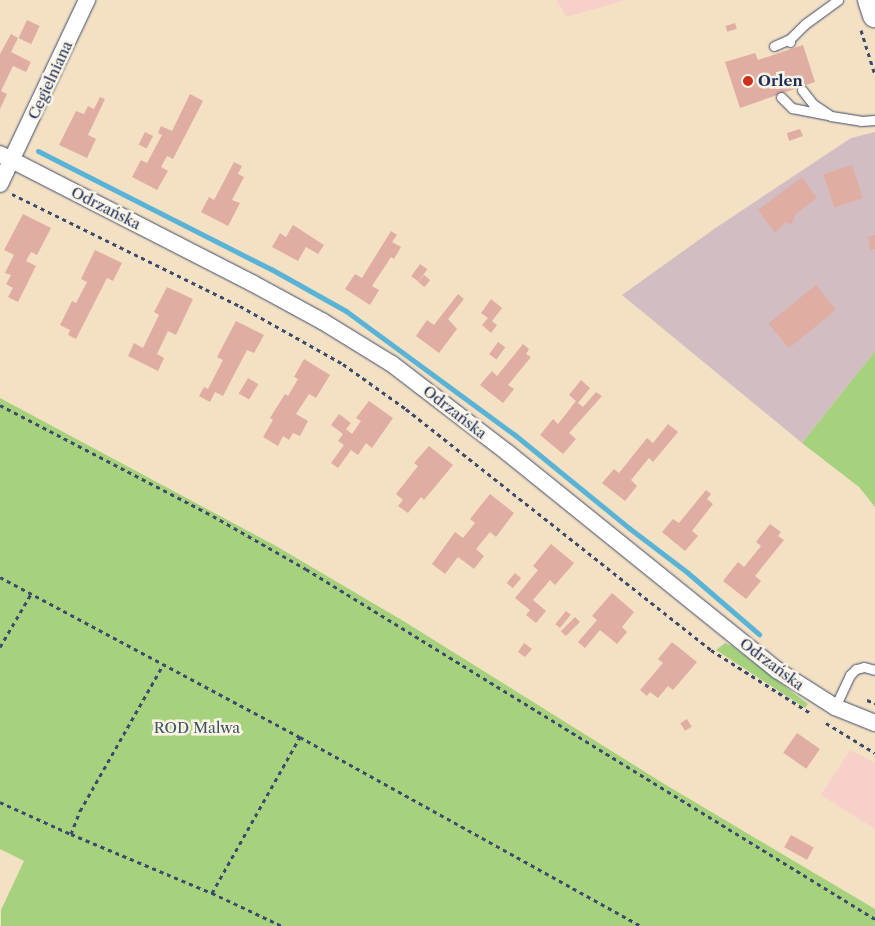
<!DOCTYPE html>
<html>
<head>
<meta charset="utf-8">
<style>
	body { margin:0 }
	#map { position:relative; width:875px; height:926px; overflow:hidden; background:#f4e1c4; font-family:"Libre Caslon Text",serif }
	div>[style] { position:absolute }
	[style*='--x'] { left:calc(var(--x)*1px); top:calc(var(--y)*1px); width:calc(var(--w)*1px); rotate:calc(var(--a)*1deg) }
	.built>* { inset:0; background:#f7d0ca }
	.industrial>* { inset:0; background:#d2bec2 }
	.green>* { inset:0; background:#a6d27e }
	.stream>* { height:5px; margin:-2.5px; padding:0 2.5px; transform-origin:2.5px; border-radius:2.5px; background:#59b3d6 }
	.building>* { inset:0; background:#dfada2; transform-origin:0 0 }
	.path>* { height:3px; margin-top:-1.5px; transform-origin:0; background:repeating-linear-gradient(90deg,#3c4a6d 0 4px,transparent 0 8px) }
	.roads { filter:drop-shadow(0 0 1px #3c4a6d) drop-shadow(0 0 1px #3c4a6d) }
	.service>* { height:9px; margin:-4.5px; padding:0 4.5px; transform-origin:4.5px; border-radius:4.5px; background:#fff }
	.minor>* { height:16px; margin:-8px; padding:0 8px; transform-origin:8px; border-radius:8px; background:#fff }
	.secondary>* { height:24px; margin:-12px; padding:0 12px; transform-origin:12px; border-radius:12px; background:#fff }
	.dots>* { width:14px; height:14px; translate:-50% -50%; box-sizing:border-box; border:2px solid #fcf5e5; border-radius:50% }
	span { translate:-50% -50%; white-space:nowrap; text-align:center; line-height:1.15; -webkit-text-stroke:5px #fcf5e5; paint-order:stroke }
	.street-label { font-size:15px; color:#1b2f5e }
	.poi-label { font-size:15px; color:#1b2f5e; font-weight:700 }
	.left { translate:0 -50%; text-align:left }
	.park-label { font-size:15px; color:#3e5866 }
</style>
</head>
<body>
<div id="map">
	<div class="built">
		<div style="clip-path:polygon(557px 0,626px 0,566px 17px)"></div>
		<div style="clip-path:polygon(850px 750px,875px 763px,875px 829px,821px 795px)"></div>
	</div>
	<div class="industrial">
		<div style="clip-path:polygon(875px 132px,875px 351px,802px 443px,622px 295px,714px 229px,851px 138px)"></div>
	</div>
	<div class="green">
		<div style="clip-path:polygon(875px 351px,875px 507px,859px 487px,802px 443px)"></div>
		<div style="clip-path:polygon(0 398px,276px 546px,405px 622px,666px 785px,875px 909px,875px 926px,1px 926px,1px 910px,24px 861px,0 849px)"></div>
		<div style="clip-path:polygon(725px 643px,732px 646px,808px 704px,805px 708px,716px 650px)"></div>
	</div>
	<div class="stream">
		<div style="--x:38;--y:151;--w:261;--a:26.9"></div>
		<div style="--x:271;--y:269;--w:86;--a:29.2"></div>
		<div style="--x:346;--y:311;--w:210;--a:36.3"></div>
		<div style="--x:515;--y:435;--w:147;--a:39.2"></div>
		<div style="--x:629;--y:528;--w:74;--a:37.3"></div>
		<div style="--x:688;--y:573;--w:94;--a:40.7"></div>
	</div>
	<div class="building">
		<div style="left:27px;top:20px;width:14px;height:20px;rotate:25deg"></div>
		<div style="left:735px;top:23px;width:6px;height:10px;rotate:72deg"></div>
		<div style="clip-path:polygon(11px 34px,18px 38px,11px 52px,31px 62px,26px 72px,13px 66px,1px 91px,7px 94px,0 109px,0 54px)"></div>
		<div style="clip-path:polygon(803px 45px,815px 82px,740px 108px,725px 62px,755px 53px,758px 60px)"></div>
		<div style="clip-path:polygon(190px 94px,203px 101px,173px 159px,167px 156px,161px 167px,168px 171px,157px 190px,132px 177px,141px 160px,147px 163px,162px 135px,158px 133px,161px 126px,172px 131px)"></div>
		<div style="clip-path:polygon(100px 97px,105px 99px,88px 135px,96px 139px,87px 158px,59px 145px,76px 111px,84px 114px,88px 106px,94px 109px)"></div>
		<div style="clip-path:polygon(800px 129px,803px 136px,789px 141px,787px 133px)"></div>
		<div style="left:145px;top:132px;width:9px;height:14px;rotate:27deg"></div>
		<div style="clip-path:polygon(234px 162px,242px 166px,238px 174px,244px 177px,232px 200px,240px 203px,228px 226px,201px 212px,209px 197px,214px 200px)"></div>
		<div style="left:852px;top:165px;width:35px;height:30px;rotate:72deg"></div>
		<div style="clip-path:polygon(802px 177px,817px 198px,796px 214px,791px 225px,786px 222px,775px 233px,758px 210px)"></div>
		<div style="clip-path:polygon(23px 214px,51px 228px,37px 255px,31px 252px,26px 261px,36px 266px,18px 302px,8px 297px,13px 288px,6px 284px,11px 275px,5px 273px,14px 255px,4px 250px)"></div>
		<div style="clip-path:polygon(293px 225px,324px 245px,318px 254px,306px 247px,298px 261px,272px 247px,280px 233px,286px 237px)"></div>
		<div style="clip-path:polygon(391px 231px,397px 235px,392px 242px,401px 247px,394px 259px,391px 257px,372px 286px,379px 290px,370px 305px,345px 289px,355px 274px,362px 278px)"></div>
		<div style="clip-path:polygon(875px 235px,875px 249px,870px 250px,868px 237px)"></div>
		<div style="clip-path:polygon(95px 250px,122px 263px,113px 281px,107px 278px,76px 339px,68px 335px,70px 330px,60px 325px,72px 301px,76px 303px,87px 282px,81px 279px)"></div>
		<div style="left:420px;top:264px;width:9px;height:15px;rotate:36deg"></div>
		<div style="left:424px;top:275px;width:8px;height:9px;rotate:40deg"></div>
		<div style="left:816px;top:285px;width:32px;height:61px;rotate:51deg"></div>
		<div style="clip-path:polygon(167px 287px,193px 299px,176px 335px,168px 331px,157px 354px,164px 358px,158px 371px,128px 356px,134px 343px,143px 348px,159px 315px,154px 312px)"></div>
		<div style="clip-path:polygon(458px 294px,464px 299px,448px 319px,457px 329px,439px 353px,416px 336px,427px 320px,434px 325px)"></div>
		<div style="clip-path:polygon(491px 299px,502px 308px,492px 321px,497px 325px,491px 333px,482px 325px,488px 318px,481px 313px)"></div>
		<div style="clip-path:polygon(236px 321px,264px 335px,254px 353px,247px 350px,223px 396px,215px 392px,210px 402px,199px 396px,204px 387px,208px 389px,223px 360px,217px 357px)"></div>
		<div style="left:498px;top:342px;width:9px;height:15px;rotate:36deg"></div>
		<div style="clip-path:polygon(523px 344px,529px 349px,526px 354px,531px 357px,508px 385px,514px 389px,503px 403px,480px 385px,492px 371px,497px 376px)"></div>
		<div style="clip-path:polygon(304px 359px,330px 375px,316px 398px,309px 394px,296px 414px,308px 421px,300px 436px,293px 433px,289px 440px,283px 436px,278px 446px,263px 437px,273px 420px,270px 418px,285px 394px,288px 396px,298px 379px,294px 377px)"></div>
		<div style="left:248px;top:378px;width:12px;height:18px;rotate:31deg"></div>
		<div style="clip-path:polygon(581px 380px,590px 388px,578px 403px,583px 407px,596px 392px,602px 396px,569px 433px,576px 439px,563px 454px,540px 435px,553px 419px,558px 424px,576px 401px,569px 395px)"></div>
		<div style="clip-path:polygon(369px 401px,393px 418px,372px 448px,366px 443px,358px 455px,351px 450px,338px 468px,331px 463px,344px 445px,338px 441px,343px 434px,331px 425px,339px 414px,351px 423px,346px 429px,352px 434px,361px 421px,356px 418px)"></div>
		<div style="clip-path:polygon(668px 424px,678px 432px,653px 462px,649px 458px,631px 480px,637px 486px,625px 501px,602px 483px,614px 469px,619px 473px,647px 438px,653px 443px)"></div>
		<div style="clip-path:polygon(429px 446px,453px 465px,424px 500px,421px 497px,408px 513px,398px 506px,403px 500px,396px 494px,418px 466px,414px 463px)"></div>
		<div style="clip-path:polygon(706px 490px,711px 494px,707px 499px,713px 504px,692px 531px,698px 536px,685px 551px,662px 532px,673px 519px,679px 523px)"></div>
		<div style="clip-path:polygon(490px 494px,514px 513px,496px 537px,490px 532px,476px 549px,484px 556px,474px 569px,458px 557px,445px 574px,432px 564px,455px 532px,463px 538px,475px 523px,470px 519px)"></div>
		<div style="clip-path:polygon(770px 524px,781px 532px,778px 536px,784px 540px,755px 576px,761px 581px,746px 599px,723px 581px,738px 562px,744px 567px,761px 546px,756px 542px)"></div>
		<div style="clip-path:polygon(551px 544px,574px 563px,555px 585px,550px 580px,533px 600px,546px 611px,536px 623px,526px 615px,530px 610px,515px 598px,538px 570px,533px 566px)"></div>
		<div style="left:515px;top:573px;width:8px;height:13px;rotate:40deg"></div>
		<div style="clip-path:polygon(612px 593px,634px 612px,622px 627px,627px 632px,617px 644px,600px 630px,585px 648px,578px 642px,597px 620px,592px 616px)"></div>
		<div style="left:566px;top:611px;width:6px;height:17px;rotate:39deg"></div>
		<div style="left:575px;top:617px;width:7px;height:20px;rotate:45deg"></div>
		<div style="clip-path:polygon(672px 642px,697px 662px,673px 690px,668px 686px,658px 698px,650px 692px,647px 696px,640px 690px,663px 663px,658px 659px)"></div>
		<div style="clip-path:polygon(524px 643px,532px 649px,525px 657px,518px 652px)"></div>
		<div style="left:687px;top:719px;width:9px;height:8px;rotate:58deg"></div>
		<div style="left:797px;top:733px;width:28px;height:24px;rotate:35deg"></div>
		<div style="left:791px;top:835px;width:26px;height:14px;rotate:29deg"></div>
	</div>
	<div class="path">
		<div style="--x:861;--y:30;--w:47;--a:72.7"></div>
		<div style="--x:12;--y:194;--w:254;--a:26.2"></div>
		<div style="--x:240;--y:306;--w:118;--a:29.4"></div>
		<div style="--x:343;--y:364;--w:77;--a:35.5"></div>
		<div style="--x:406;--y:409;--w:389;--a:38.3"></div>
		<div style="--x:711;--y:650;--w:120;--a:32.4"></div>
		<div style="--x:0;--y:405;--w:240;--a:27.5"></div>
		<div style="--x:213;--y:516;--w:107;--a:29.7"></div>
		<div style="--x:306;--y:569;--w:668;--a:31.6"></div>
		<div style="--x:0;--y:577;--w:340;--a:28.1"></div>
		<div style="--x:300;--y:737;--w:390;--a:29"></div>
		<div style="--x:0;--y:647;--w:61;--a:-59.7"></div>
		<div style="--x:867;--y:700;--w:9;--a:21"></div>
		<div style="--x:826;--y:723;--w:57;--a:31.5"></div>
		<div style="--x:0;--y:802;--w:78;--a:24.3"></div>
		<div style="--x:71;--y:834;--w:153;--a:22.7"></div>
		<div style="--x:212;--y:893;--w:77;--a:25.2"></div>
		<div style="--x:71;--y:834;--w:25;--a:-69"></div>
		<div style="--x:80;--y:811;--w:168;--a:-60.4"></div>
		<div style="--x:212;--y:893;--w:179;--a:-60.6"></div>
	</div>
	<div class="roads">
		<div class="service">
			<div style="--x:790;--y:42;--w:3;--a:-90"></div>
			<div style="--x:790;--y:39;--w:21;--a:-45"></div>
			<div style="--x:805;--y:24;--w:41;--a:-36"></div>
			<div style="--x:774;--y:46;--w:17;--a:-24"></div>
			<div style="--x:802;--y:90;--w:18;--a:52"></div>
			<div style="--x:813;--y:104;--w:22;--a:34"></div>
			<div style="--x:831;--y:116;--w:30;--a:9"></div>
			<div style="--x:861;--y:121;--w:14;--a:-4"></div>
			<div style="--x:781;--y:97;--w:16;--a:45"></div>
			<div style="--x:792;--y:108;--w:37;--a:11"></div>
			<div style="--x:835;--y:707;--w:35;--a:-65"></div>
			<div style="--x:850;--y:675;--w:8;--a:-45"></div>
			<div style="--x:856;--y:669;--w:8;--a:-14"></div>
			<div style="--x:864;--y:667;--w:11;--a:15"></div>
		</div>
		<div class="minor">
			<div style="--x:0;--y:154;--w:283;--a:27.1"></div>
			<div style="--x:252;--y:283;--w:80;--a:28.5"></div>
			<div style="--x:322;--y:321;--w:82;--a:31.6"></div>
			<div style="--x:392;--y:364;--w:146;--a:37.5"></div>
			<div style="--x:508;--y:453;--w:346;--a:38.9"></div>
			<div style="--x:777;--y:670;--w:69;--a:32.5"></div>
			<div style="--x:835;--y:707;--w:43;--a:21.8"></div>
			<div style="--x:0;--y:184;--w:204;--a:-64.7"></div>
		</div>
		<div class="secondary">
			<div style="--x:870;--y:0;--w:16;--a:72"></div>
		</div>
	</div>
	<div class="dots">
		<div style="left:748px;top:81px;background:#c8321e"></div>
	</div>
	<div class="street-label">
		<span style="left:50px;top:80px;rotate:-65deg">Cegielniana</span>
		<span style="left:106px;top:208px;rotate:27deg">Odrzańska</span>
		<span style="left:455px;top:412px;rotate:38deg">Odrzańska</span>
		<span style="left:772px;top:664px;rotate:37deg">Odrzańska</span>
	</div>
	<div class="poi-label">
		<span class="left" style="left:758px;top:81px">Orlen</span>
	</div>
	<div class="park-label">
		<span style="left:197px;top:728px">ROD Malwa</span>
	</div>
</div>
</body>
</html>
